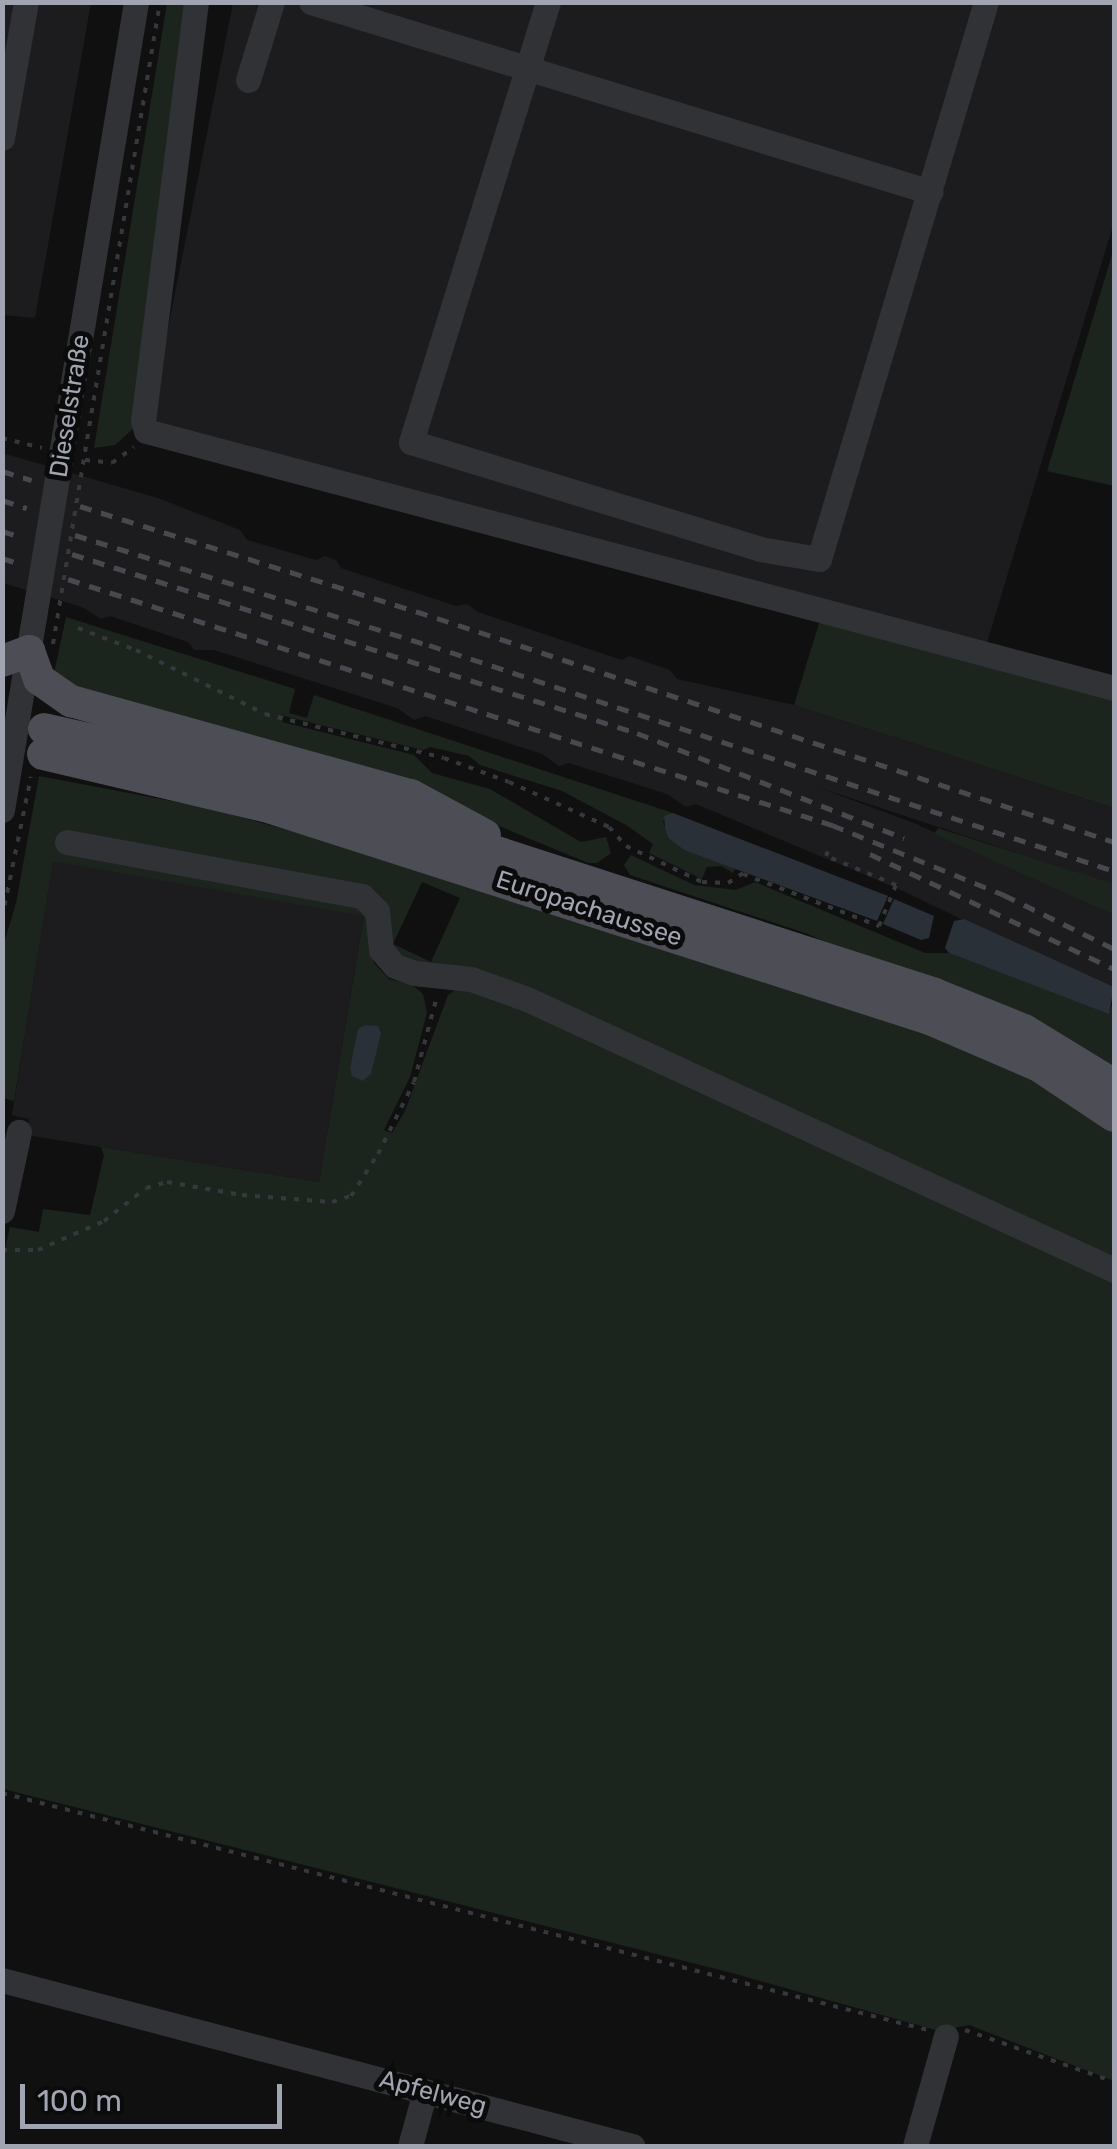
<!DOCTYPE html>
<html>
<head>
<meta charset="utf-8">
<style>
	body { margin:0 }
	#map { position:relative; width:1117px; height:2149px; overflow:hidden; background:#101011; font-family:Rubik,sans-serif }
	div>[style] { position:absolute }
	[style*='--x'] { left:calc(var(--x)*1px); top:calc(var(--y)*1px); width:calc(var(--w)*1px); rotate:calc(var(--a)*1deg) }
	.built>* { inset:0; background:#1c1c1e }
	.green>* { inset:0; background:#1c241e }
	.water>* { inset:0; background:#293037 }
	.path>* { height:4px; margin-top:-2px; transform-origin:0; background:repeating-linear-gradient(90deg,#37383d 0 5px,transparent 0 13px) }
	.minor>* { height:25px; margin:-12.5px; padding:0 12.5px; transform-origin:12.5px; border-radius:12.5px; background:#313236 }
	.major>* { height:32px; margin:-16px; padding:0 16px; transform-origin:16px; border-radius:16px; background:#4d4e55 }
	.rail>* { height:5px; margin-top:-2.5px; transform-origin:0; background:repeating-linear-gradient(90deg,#48494f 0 12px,transparent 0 22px) }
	span { translate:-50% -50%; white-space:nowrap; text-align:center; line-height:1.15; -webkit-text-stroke:10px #0b0b0c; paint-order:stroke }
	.street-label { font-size:25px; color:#a1a5b2 }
	.frame { position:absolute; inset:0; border:5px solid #a1a5b2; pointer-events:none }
	.scale { position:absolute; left:20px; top:2084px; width:262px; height:45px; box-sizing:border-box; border:5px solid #a1a5b2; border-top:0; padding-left:12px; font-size:30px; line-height:35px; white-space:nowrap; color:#a1a5b2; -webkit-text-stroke:8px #0b0b0c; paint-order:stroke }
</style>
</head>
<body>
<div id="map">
	<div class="built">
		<div style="clip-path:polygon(3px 3px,91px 3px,35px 318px,3px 315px)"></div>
		<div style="clip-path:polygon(233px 3px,1114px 3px,1114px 222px,986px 646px,162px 427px,151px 413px)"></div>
		<div style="clip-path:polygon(2px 453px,158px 498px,240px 530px,247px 540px,316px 560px,325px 556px,336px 560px,341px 568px,456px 606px,467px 604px,478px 612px,622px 660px,629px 656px,670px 670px,677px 679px,794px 705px,1114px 808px,1114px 885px,817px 787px,914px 823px,1114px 915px,1114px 993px,899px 889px,696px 804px,686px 807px,667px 794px,569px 763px,559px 766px,542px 754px,425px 716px,414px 720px,397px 708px,214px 650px,194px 650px,188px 642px,110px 616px,101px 619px,82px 607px,3px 583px)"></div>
		<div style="clip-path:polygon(53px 860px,364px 915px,319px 1182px,26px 1135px,29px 1119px,12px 1115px)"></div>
	</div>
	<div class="green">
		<div style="clip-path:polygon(167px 3px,193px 3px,134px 428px,115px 445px,94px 448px)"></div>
		<div style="clip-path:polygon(1114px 248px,1114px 486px,1047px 471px)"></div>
		<div style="clip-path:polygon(66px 617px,295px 689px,289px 713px,307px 718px,314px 695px,673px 813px,663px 821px,668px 838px,684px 850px,736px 866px,733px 873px,721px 866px,707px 867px,702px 879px,649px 853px,653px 844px,626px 825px,562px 791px,480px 765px,469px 756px,430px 747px,423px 750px,284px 716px,282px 722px,414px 755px,432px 773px,490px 789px,581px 842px,606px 837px,611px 853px,597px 863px,588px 863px,451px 806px,67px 690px,54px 673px)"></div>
		<div style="clip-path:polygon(820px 620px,1114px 697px,1114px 808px,794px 705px)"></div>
		<div style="clip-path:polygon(evenodd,39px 776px,208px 808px,427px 869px,914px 1027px,1004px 1063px,1114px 1131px,1114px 1261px,587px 1015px,464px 970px,402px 962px,389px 948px,386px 908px,374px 895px,140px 853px,77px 835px,64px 840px,65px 847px,362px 903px,371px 918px,369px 939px,374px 963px,389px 979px,411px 984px,423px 994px,427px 1013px,410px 1077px,384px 1130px,392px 1133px,405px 1111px,448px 995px,461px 986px,506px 1000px,576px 1031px,1114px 1280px,1114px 2081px,969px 2025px,939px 2031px,732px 1973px,3px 1789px,2px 1263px,10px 1227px,39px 1232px,43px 1209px,90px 1215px,104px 1155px,101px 1147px,319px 1182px,364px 916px,53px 861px,14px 1101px,3px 1098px,2px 950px,16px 903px,39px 776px,422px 882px,460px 898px,431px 962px,393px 944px,422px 882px)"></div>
		<div style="clip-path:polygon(938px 828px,1114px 884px,1114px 915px,934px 834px)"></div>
		<div style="clip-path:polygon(631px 855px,694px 885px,736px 890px,755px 882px,925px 953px,949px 953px,1109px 1013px,1114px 999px,1114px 1076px,808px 934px,630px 875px,624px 865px)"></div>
	</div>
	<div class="water">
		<div style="clip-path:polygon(673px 813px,888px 896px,877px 921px,684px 850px,668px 838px,665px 828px,664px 816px)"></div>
		<div style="clip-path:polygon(894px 899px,934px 916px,929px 938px,921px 940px,883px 924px)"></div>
		<div style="clip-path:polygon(964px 919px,1114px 987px,1109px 1014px,949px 953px,945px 948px,954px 921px)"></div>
		<div style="clip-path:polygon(365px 1025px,378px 1026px,381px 1033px,371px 1074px,363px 1081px,352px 1076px,350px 1069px,358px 1029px)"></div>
	</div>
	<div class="path">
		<div style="--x:100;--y:2;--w:13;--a:13"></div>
		<div style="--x:2;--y:438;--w:41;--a:14"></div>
		<div style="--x:85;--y:460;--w:27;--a:6"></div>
		<div style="--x:112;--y:463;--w:27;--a:-36"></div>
		<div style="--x:78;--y:628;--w:62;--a:20.8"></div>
		<div style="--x:136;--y:650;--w:144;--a:26.4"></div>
		<div style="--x:265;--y:714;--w:184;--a:13.8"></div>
		<div style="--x:444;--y:758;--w:69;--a:20.3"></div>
		<div style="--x:509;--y:782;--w:110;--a:24.2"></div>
		<div style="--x:609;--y:827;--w:25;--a:48"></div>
		<div style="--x:626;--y:846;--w:84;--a:25.3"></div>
		<div style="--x:702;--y:882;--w:26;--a:2"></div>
		<div style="--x:728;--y:883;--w:24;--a:-33"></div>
		<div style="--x:53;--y:644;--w:651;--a:-80.54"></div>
		<div style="--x:743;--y:874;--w:146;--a:20.9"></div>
		<div style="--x:879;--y:926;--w:44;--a:-67.5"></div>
		<div style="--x:896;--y:885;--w:76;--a:-157.5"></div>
		<div style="--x:826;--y:856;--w:5;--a:-68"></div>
		<div style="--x:2;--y:918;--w:144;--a:-78.4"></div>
		<div style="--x:2;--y:1250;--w:36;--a:0"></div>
		<div style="--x:38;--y:1250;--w:72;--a:-23.7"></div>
		<div style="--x:104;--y:1221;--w:53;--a:-38.2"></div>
		<div style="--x:146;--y:1188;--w:22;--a:-16"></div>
		<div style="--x:167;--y:1182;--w:76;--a:9.8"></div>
		<div style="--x:242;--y:1195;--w:90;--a:4.4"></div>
		<div style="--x:332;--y:1202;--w:20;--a:-18"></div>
		<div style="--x:351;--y:1196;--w:50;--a:-57.3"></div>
		<div style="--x:378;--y:1154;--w:80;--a:-63.4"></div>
		<div style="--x:414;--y:1082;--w:89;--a:-75"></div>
		<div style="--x:2;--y:1793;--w:956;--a:14.36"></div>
		<div style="--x:965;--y:2030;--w:158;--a:19.2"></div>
	</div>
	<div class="minor">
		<div style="--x:196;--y:2;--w:421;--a:97.2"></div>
		<div style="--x:143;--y:420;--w:11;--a:75"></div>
		<div style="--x:146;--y:431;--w:1002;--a:14.87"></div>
		<div style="--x:311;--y:2;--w:648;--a:17.04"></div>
		<div style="--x:548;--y:2;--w:461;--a:107.3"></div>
		<div style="--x:411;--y:442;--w:365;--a:17"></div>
		<div style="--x:760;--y:549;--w:60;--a:9.6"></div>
		<div style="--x:819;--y:559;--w:581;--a:-73.31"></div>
		<div style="--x:248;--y:80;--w:82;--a:-72.9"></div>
		<div style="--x:2;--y:138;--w:138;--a:-80"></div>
		<div style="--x:2;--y:810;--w:819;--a:-80.58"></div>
		<div style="--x:67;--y:842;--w:300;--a:10.4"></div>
		<div style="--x:362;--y:896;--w:21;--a:45"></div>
		<div style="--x:377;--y:911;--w:39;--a:84"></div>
		<div style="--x:381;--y:950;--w:21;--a:49"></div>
		<div style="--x:395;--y:966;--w:20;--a:20"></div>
		<div style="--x:414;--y:973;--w:57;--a:6"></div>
		<div style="--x:471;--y:979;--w:59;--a:19.7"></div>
		<div style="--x:527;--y:999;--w:647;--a:24.78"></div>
		<div style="--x:2;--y:1211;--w:81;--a:-77.9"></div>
		<div style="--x:2;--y:1980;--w:652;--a:14.76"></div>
		<div style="--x:410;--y:2146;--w:57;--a:-74.7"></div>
		<div style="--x:915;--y:2146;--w:114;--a:-74.3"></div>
	</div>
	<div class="major">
		<div style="--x:2;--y:661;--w:29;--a:-20"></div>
		<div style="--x:29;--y:651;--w:30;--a:70"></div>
		<div style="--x:39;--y:679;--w:39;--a:35"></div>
		<div style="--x:71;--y:701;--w:353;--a:15.5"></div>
		<div style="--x:411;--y:795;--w:84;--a:28.4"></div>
		<div style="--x:44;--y:729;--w:208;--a:12.5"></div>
		<div style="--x:247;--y:774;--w:96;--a:16.4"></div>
		<div style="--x:339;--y:801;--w:626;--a:17.94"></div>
		<div style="--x:935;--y:994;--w:96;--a:22"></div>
		<div style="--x:1024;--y:1030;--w:105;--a:31.4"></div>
		<div style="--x:43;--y:754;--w:228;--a:13.2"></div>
		<div style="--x:265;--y:806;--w:698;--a:17.76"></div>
		<div style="--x:930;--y:1019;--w:119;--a:23.3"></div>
		<div style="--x:1039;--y:1066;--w:90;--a:33.7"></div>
	</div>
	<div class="rail">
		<div style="--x:2;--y:471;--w:31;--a:17"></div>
		<div style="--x:2;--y:500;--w:26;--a:18"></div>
		<div style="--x:80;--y:506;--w:374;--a:17.4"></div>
		<div style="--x:437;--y:618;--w:713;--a:18.31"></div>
		<div style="--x:2;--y:531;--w:21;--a:17"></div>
		<div style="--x:75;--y:535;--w:371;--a:17.3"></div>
		<div style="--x:429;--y:645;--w:721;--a:18.26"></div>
		<div style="--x:72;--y:554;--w:593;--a:17.58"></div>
		<div style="--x:637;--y:733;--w:287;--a:21.5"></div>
		<div style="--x:2;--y:558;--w:16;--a:18"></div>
		<div style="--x:68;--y:579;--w:803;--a:17.85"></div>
		<div style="--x:832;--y:825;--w:186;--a:22.1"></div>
		<div style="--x:1004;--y:895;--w:123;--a:26.1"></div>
		<div style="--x:870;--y:854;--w:270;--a:25.2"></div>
	</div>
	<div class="street-label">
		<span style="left:70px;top:406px;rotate:-81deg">Dieselstraße</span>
		<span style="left:589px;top:909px;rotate:18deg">Europachaussee</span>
		<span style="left:433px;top:2093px;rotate:15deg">Apfelweg</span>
	</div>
	<div class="frame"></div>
	<div class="scale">100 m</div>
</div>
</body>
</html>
